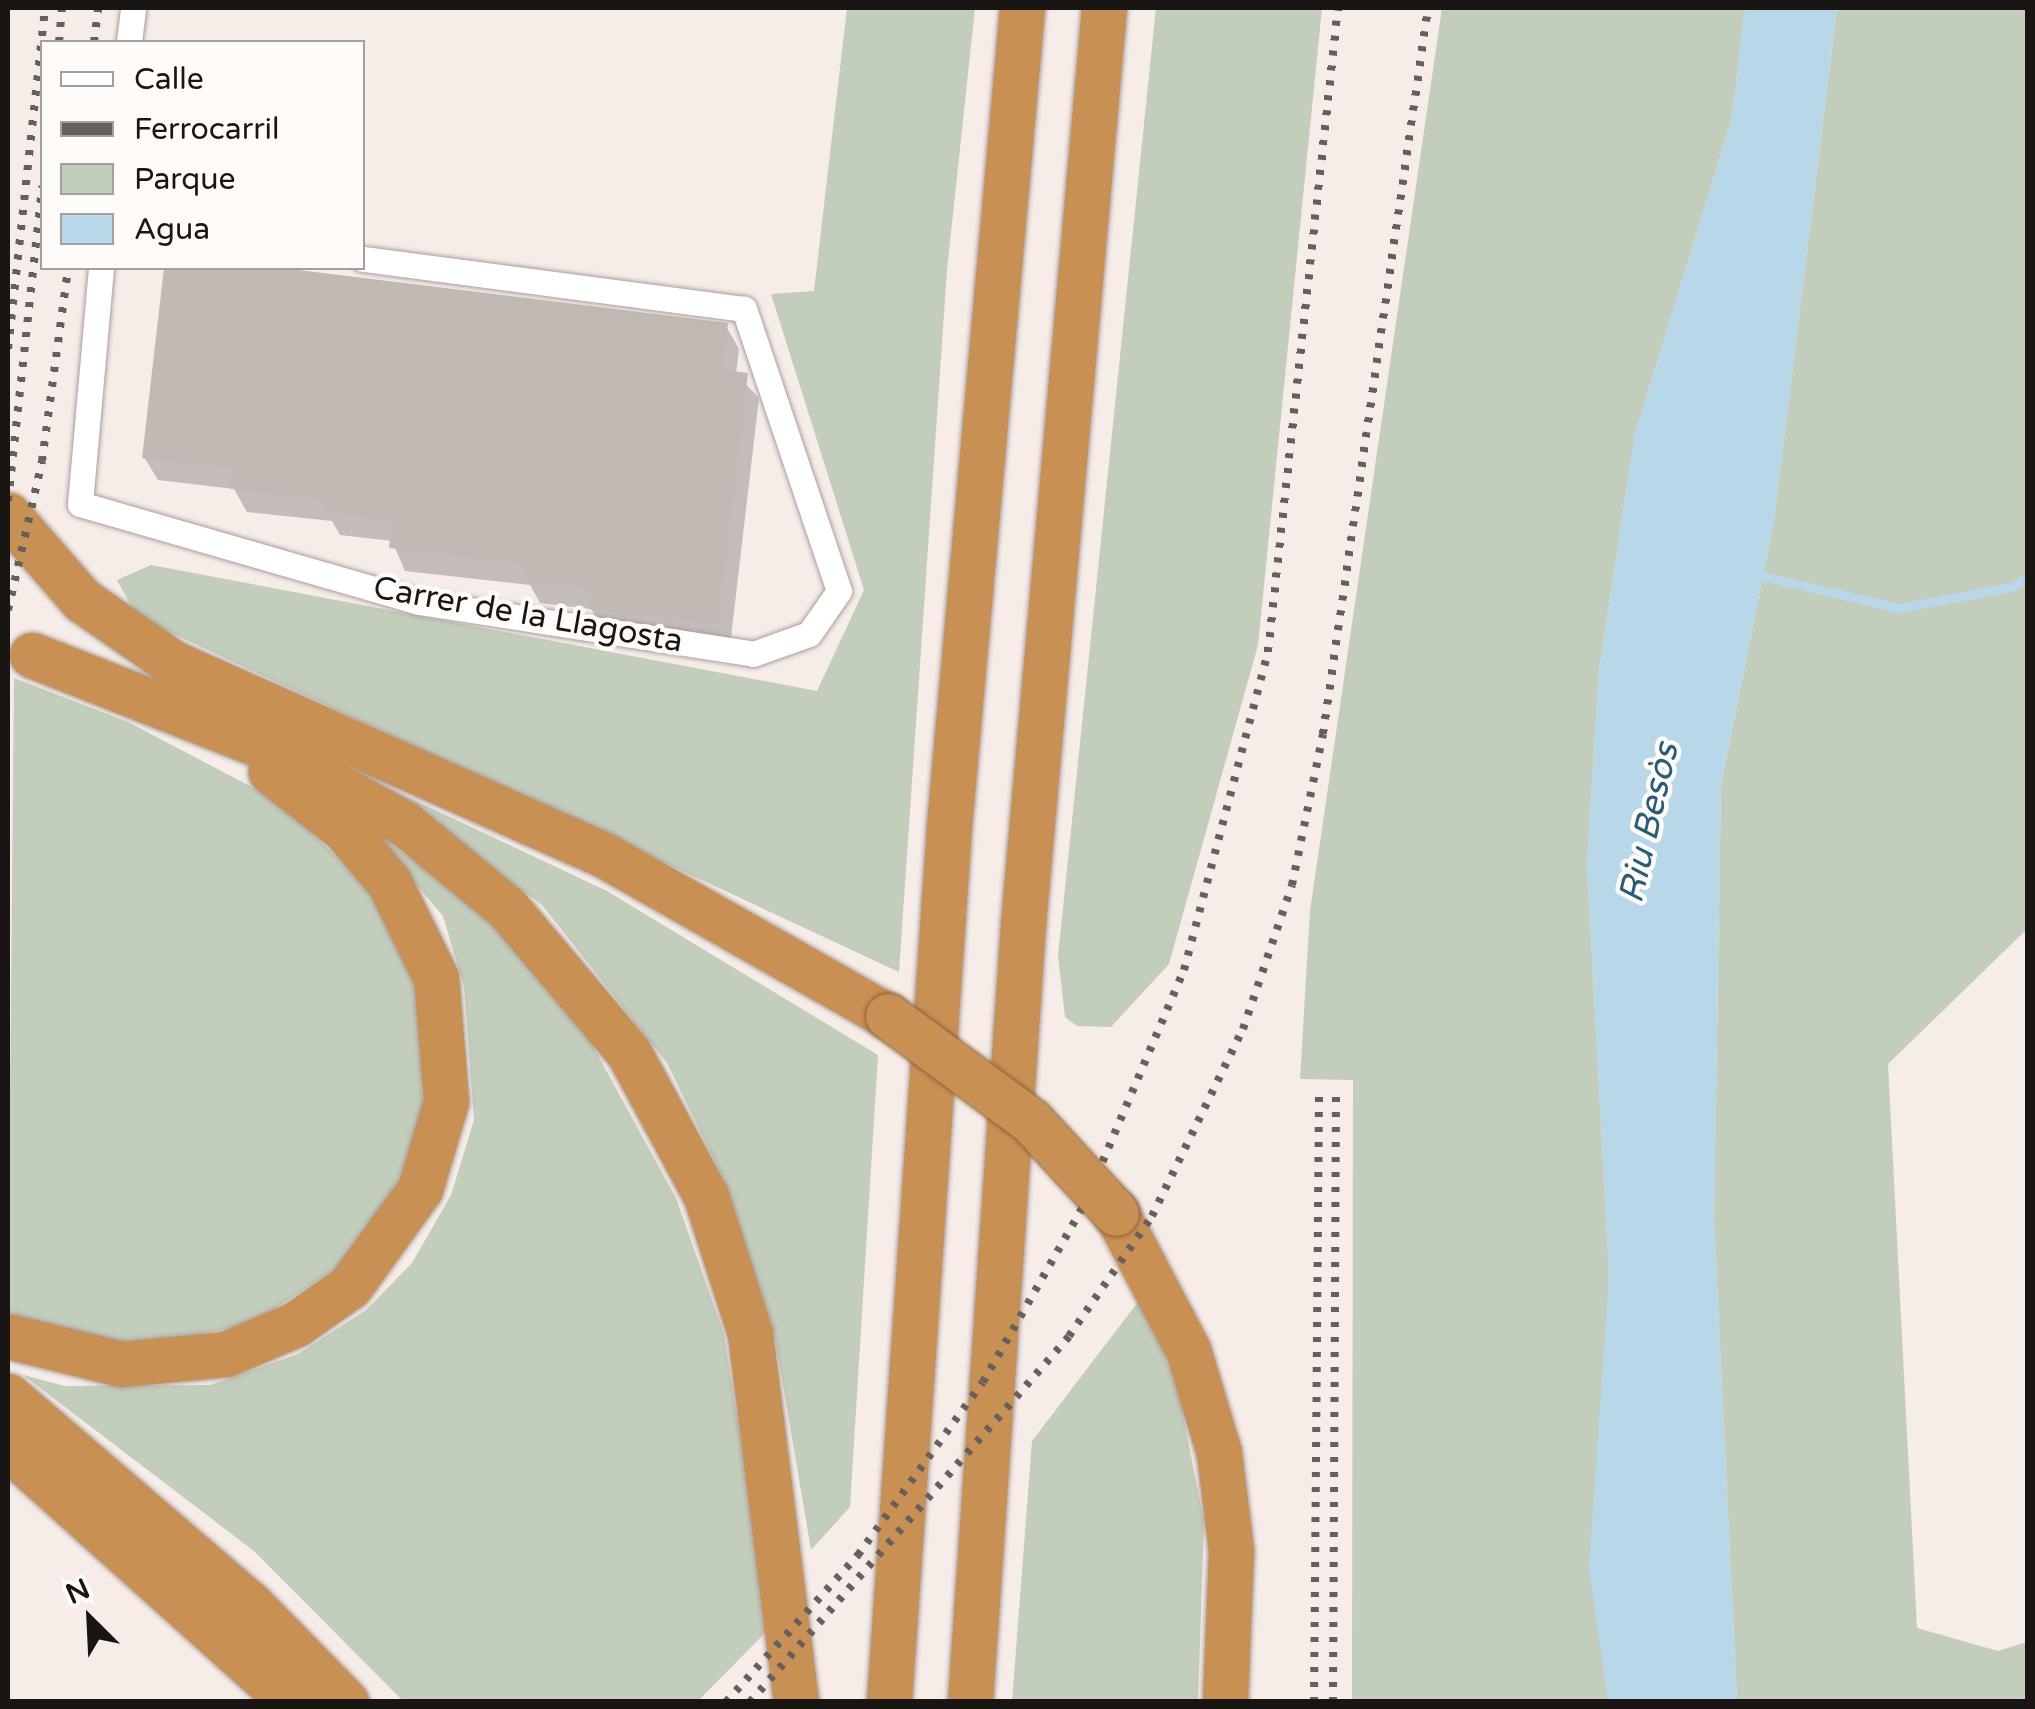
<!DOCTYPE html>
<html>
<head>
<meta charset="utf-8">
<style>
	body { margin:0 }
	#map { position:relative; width:2035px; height:1709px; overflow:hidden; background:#f6ece8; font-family:"Varela Round",sans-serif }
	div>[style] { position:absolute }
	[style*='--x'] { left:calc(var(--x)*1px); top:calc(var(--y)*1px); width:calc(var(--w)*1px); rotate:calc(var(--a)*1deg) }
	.green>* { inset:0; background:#c2cdbc }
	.water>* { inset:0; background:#b8d7e9 }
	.shadow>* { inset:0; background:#0003 }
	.stream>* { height:9px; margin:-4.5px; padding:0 4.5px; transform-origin:4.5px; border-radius:4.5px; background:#b8d7e9 }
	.building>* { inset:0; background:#c1b9b3 }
	.roads { filter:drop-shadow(0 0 2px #a99f9b) drop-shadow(0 0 2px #a99f9b) }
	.minor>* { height:25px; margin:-12.5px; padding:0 12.5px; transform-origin:12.5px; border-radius:12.5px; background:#fff }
	.motorway>* { height:45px; margin:-22.5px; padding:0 22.5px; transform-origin:22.5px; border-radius:22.5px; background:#c99054 }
	.rail>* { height:8px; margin-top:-4px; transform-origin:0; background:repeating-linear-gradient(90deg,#66605d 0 5px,transparent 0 15px) }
	.bridges { filter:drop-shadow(0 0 2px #8b653d) drop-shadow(0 0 2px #8b653d) }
	.motorway-bridge>* { height:45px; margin:-22.5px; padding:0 22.5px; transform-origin:22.5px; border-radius:22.5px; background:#c99054 }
	span { translate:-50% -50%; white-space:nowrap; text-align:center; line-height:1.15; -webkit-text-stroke:9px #fffbf9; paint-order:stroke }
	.street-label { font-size:32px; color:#181513 }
	.water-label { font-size:35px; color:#275d78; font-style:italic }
	.frame { position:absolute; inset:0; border:10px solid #181513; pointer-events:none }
	.legend { position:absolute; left:40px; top:40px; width:325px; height:230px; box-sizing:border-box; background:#fffbf9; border:2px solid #a39f9d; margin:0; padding:12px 18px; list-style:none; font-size:30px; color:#181513 }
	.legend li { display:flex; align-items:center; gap:20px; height:50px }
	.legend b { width:50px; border:2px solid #a39f9d }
	.north { position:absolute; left:40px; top:1569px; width:100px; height:100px; -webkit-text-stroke:8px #fffbf9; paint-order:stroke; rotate:336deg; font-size:28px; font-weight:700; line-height:40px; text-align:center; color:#181513 }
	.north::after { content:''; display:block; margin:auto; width:35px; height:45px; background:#181513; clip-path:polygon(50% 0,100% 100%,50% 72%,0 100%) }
</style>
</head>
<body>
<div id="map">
	<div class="green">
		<div style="clip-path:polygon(847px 8px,975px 8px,947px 270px,899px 972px,137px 617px,117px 580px,151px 565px,817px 691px,864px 590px,771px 294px,814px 291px)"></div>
		<div style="clip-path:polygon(1156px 8px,1322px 8px,1258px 645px,1169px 964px,1111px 1027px,1077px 1026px,1065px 1017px,1058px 956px)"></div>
		<div style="clip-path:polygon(1442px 8px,1745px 8px,1732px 118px,1635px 434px,1599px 670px,1587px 864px,1609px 1273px,1596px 1602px,1608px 1701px,1352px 1701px,1353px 1080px,1300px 1079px,1310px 911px)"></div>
		<div style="clip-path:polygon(1837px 8px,2027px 8px,2027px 929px,1888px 1064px,1917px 1628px,1998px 1651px,2027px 1642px,2027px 1701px,1737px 1701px,1714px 1220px,1721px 784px,1774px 520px)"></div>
		<div style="clip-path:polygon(14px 678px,128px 722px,280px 802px,367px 886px,417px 983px,423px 1107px,404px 1172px,341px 1265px,253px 1323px,148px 1346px,89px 1341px,8px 1312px)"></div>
		<div style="clip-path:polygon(382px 785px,607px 891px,878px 1055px,850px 1507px,811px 1550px,774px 1332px,721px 1174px,667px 1063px,542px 905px)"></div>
		<div style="clip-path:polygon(364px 823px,482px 914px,577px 1017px,676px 1198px,724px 1334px,770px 1628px,698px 1701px,403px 1701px,254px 1551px,23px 1375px,65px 1386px,210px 1385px,298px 1354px,366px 1310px,412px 1263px,451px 1195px,474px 1120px,464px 987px,443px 916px)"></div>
		<div style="clip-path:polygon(1144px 1294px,1180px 1400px,1204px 1522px,1198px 1701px,1012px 1702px,1032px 1441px)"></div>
	</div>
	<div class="water">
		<div style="clip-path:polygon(1745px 8px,1837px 8px,1774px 520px,1721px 783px,1714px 1220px,1737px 1701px,1608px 1701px,1589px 1568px,1609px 1273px,1587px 864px,1599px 670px,1635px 434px,1732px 118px)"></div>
	</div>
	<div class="shadow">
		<div style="clip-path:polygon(166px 268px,252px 268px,726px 326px,739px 349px,736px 374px,759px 398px,730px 646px,604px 631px,591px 609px,540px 603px,530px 585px,405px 571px,392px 541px,340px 535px,332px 521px,247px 512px,234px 489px,158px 480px,144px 457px)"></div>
	</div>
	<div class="stream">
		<div style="--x:1754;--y:574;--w:149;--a:13.2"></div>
		<div style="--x:1899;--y:608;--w:114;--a:-10.6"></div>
		<div style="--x:2011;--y:587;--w:20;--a:-33"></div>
		<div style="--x:2020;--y:1702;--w:9;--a:-21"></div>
	</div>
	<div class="building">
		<div style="clip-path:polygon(164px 268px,282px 268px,728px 323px,722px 370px,748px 373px,718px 624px,588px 609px,591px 588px,524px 581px,526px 564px,389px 548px,392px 520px,324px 512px,326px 500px,231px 489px,233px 468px,142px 458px)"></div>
	</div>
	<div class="roads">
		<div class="minor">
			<div style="--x:129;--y:42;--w:34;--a:-83"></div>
			<div style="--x:101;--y:268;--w:237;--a:95.1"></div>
			<div style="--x:80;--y:504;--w:353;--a:16.1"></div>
			<div style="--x:419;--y:602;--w:338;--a:8.8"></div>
			<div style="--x:753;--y:654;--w:59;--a:-19.7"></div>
			<div style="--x:809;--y:634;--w:52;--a:-55.1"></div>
			<div style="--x:839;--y:591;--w:298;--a:-108.6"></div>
			<div style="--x:744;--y:309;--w:385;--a:-172.5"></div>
		</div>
		<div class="motorway">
			<div style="--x:8;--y:515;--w:113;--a:49"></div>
			<div style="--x:82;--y:600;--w:111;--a:34.7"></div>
			<div style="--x:173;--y:663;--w:474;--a:24"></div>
			<div style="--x:606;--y:856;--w:324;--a:29.6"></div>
			<div style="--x:32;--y:655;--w:259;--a:21.5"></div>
			<div style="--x:273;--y:750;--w:151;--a:29.3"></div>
			<div style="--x:405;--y:824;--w:132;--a:39.5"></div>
			<div style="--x:507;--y:908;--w:189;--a:49.9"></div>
			<div style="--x:629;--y:1053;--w:162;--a:61.7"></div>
			<div style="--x:706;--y:1196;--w:144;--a:72.2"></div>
			<div style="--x:750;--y:1333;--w:372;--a:82.9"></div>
			<div style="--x:1116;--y:1213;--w:155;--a:62.3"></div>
			<div style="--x:1188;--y:1350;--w:108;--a:73.2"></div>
			<div style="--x:1219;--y:1453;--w:99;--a:83"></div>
			<div style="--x:1231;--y:1551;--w:151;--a:92.3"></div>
			<div style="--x:8;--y:1336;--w:116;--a:13.9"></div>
			<div style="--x:121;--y:1364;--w:105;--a:-5.4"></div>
			<div style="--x:226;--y:1354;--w:76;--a:-23.2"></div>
			<div style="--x:296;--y:1324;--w:66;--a:-35.1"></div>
			<div style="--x:350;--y:1286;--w:120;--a:-54.2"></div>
			<div style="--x:420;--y:1189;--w:92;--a:-73.5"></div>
			<div style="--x:446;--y:1101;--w:123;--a:-94.6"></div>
			<div style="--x:436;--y:978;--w:107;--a:-116.1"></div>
			<div style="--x:389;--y:882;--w:70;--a:-130.3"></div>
			<div style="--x:344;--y:829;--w:93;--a:-142"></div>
			<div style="--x:8;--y:1396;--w:318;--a:40.7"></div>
			<div style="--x:249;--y:1603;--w:139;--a:45.6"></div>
			<div style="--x:8;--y:1448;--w:380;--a:41.9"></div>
			<div style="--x:889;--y:1702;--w:878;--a:-86.08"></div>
			<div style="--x:949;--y:826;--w:821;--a:-84.9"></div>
			<div style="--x:970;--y:1702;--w:780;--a:-86.1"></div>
			<div style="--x:1023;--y:924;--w:920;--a:-84.95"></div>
		</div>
	</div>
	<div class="rail">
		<div style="--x:59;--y:42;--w:34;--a:-85"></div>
		<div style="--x:94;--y:42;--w:34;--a:-83"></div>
		<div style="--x:8;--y:349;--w:343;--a:-83.8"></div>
		<div style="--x:8;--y:501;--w:317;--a:-83.8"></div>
		<div style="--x:8;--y:610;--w:153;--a:-77.1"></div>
		<div style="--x:42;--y:461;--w:195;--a:-82.3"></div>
		<div style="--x:726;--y:1702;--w:198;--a:-48.1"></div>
		<div style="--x:858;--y:1555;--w:213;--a:-54.2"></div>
		<div style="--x:983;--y:1382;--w:206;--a:-60.3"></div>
		<div style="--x:1085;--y:1203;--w:253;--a:-67"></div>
		<div style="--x:1184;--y:970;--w:329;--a:-75.2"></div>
		<div style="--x:1268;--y:652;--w:648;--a:-83.8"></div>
		<div style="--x:750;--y:1702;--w:486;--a:-48.9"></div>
		<div style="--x:1069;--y:1336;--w:146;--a:-55.3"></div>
		<div style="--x:1152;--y:1216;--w:208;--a:-64.1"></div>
		<div style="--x:1243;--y:1029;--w:152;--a:-71.2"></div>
		<div style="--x:1292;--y:885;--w:154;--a:-78.4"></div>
		<div style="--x:1323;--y:734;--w:734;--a:-81.77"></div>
		<div style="--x:1314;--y:1702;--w:615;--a:-89.53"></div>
		<div style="--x:1333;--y:1702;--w:612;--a:-89.72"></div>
	</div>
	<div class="bridges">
		<div class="motorway-bridge">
			<div style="--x:888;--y:1016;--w:177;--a:36.3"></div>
			<div style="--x:1031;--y:1121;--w:125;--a:47.3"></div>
		</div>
	</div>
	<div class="street-label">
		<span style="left:528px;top:615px;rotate:10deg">Carrer de la Llagosta</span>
	</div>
	<div class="water-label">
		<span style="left:1649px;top:823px;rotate:-77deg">Riu Besòs</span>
	</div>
	<div class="frame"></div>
	<ul class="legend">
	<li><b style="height:12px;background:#fff"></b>Calle</li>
	<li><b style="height:12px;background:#66605d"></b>Ferrocarril</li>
	<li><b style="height:28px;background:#c2cdbc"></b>Parque</li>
	<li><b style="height:28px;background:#b8d7e9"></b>Agua</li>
	</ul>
	<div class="north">N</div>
</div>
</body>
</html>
